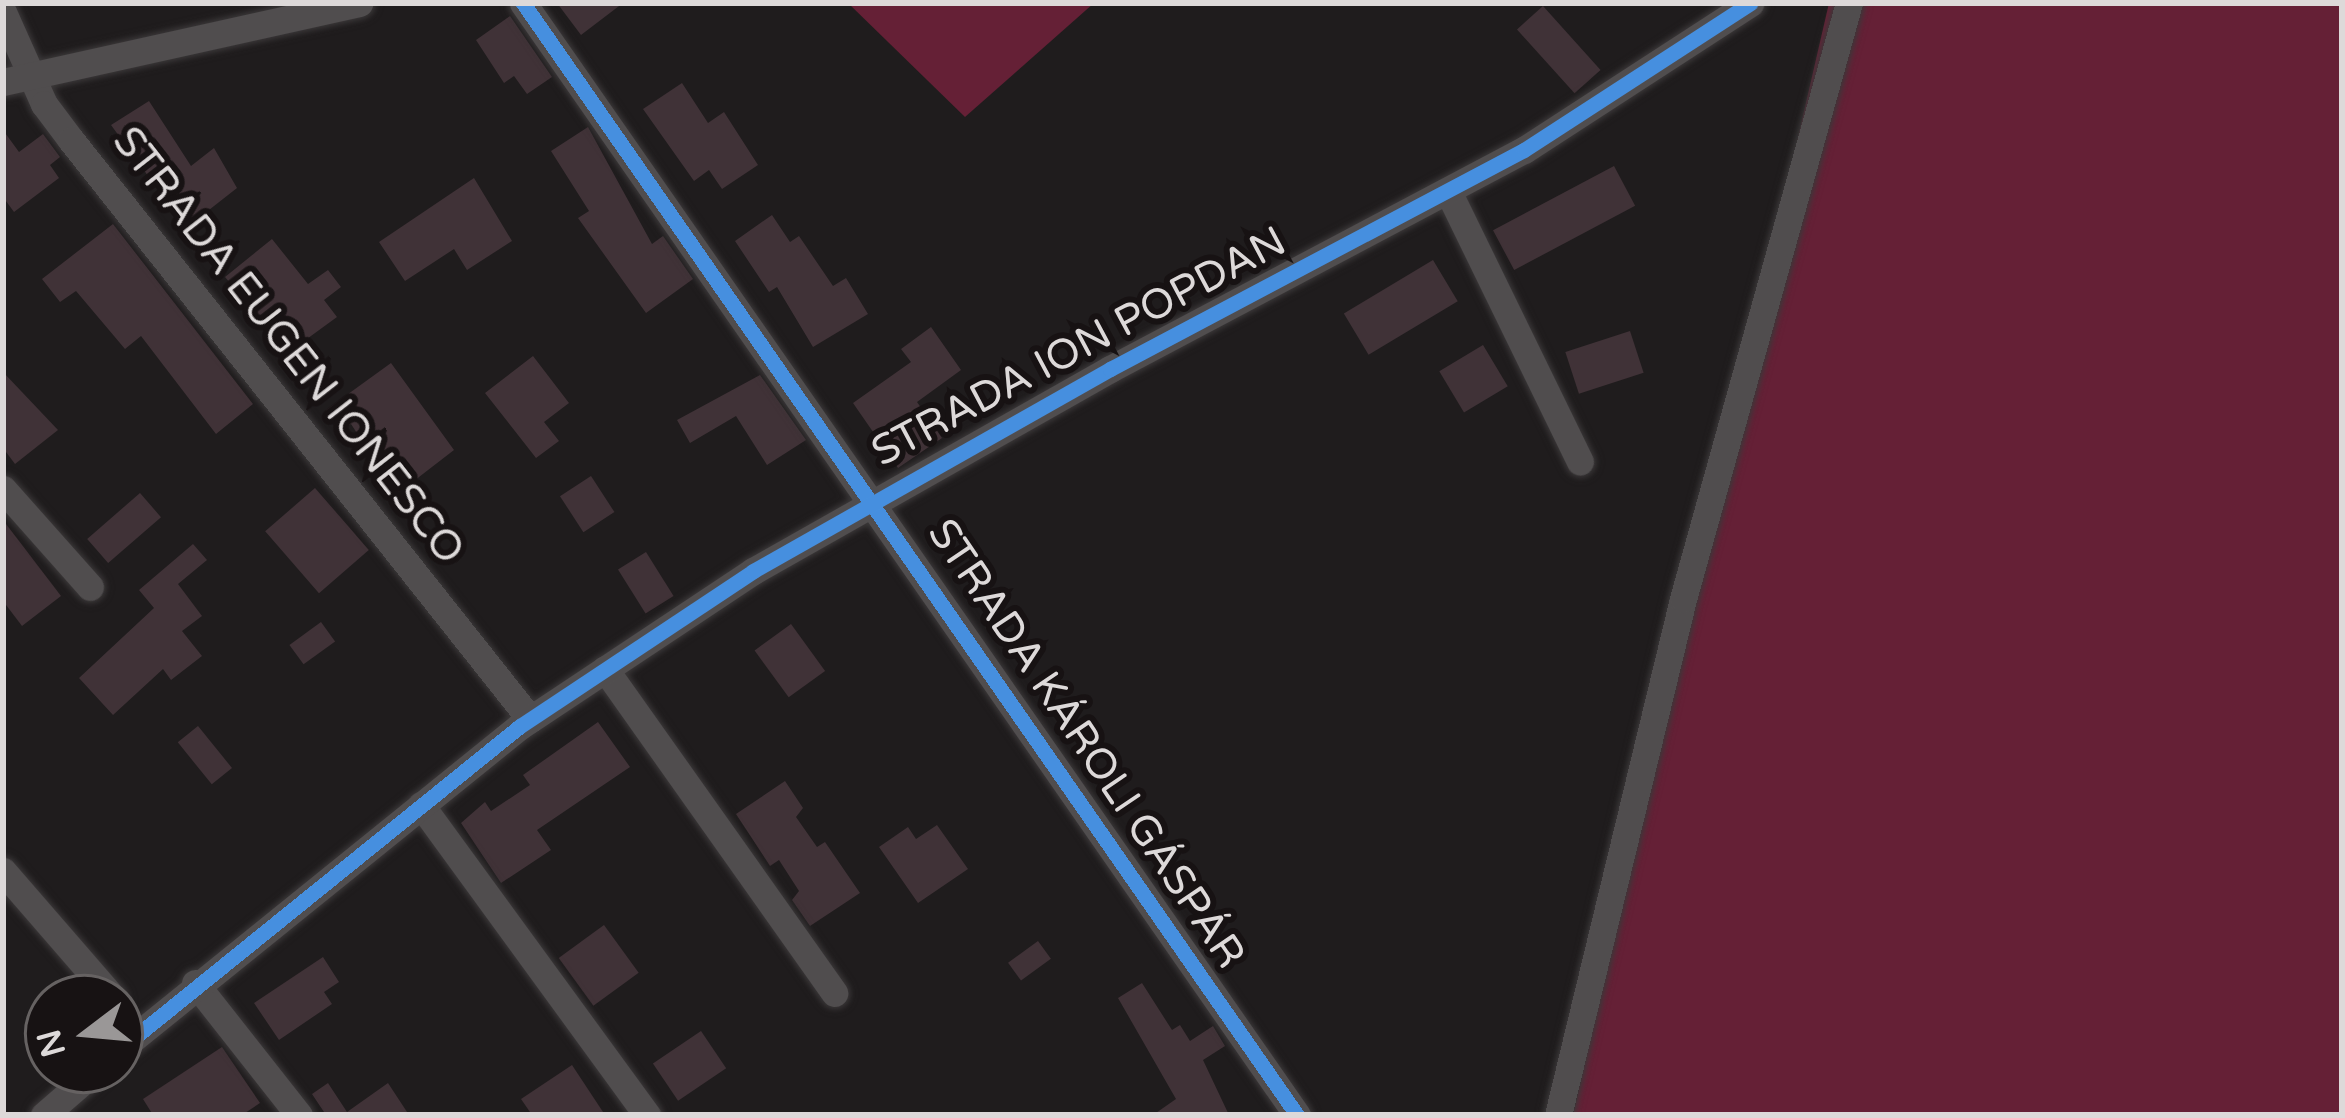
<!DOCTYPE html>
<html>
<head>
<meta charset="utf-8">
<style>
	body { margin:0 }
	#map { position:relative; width:2345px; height:1118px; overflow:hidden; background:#1f1c1d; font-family:"Varela Round",sans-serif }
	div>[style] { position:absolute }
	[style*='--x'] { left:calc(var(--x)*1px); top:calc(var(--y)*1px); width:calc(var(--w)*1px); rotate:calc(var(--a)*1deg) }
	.green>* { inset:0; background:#652036 }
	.building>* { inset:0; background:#403237; transform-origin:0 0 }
	.roads { filter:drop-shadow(0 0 3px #3b3839) drop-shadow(0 0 3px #3b3839) }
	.minor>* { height:27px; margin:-13.5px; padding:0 13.5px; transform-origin:13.5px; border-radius:13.5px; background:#504d4e }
	.cycleway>* { height:15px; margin:-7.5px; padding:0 7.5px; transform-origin:7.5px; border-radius:7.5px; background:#468fdf }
	span { translate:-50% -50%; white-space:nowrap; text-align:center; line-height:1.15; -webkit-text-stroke:12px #171213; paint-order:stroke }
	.street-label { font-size:42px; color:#ddd9d9 }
	.frame { position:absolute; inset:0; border:6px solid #ddd9d9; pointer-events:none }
	.north { position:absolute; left:24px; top:974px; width:120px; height:120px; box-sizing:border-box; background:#171213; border:3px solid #666262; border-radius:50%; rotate:254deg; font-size:33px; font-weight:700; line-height:48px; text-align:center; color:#ddd9d9 }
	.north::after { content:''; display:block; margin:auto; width:42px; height:54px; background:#9a9797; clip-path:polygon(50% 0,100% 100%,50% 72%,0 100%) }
</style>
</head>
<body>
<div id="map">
	<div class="green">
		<div style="clip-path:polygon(848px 3px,1094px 3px,965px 117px)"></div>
		<div style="clip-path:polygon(1829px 3px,2342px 3px,2342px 1115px,1573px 1115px)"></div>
	</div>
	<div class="building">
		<div style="clip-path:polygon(557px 3px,623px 3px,581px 35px)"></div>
		<div style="left:1543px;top:6px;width:86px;height:35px;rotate:48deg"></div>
		<div style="clip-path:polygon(510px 16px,552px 77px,527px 94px,514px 76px,504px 83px,476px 40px)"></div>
		<div style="clip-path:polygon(682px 83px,708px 123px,724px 112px,758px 165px,722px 189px,709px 170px,694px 181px,643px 109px)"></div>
		<div style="clip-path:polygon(149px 101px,191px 166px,214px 148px,237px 188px,186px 228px,111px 125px)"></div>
		<div style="clip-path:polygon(588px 127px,652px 244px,663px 236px,693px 279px,646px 313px,578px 218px,589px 211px,551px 151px)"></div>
		<div style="clip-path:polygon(3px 130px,19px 152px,43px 134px,60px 157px,50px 165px,59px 178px,14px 212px,3px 197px)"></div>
		<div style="left:1614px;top:166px;width:45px;height:137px;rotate:62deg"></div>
		<div style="clip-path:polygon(474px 178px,512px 241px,467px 270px,454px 249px,405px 281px,379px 242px)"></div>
		<div style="clip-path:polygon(772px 215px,790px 242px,799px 236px,833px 286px,846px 278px,868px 314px,813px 347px,777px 287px,769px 292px,735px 241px)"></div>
		<div style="clip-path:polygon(113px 224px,253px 404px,216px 434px,141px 336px,125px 349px,76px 291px,60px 302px,42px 279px)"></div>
		<div style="clip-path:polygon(272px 239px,308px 284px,328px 270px,341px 287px,324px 300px,337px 317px,289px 352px,225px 277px)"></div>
		<div style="left:1433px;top:260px;width:48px;height:104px;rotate:59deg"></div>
		<div style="clip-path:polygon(931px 327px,961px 370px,917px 402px,942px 438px,898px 468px,853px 403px,911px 362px,901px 349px)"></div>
		<div style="left:1630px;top:331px;width:44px;height:68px;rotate:72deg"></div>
		<div style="left:1483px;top:345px;width:48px;height:51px;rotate:59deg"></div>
		<div style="clip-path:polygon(533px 356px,569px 403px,544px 422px,559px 441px,536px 458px,485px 393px)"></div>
		<div style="clip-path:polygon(391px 363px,454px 450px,397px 494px,351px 424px,341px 431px,326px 410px)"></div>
		<div style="clip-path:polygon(3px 372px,58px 430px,15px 464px,3px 448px)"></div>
		<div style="clip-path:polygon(760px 375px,806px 440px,767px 465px,736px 416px,690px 443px,677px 420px)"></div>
		<div style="left:591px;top:476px;width:43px;height:37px;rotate:57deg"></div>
		<div style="left:315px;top:488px;width:82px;height:66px;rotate:49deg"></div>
		<div style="left:140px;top:493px;width:32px;height:70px;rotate:49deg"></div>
		<div style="clip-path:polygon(3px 520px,61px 596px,22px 626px,3px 601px)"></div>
		<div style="clip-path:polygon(193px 544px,207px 560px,178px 584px,202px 616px,182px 631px,202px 656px,171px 680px,163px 669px,113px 715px,79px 678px,154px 608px,139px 590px)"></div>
		<div style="left:646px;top:552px;width:52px;height:33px;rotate:58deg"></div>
		<div style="left:321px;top:622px;width:24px;height:39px;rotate:54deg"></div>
		<div style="left:791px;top:624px;width:58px;height:45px;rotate:54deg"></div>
		<div style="clip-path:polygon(598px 722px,630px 767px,537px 830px,551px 850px,501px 883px,461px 823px,485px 802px,491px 811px,530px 785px,523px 775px)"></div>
		<div style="left:198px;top:726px;width:54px;height:26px;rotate:51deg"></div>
		<div style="clip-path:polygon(785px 781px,803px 808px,796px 817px,817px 847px,825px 842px,860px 893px,810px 926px,792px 900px,799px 891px,779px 860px,770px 866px,736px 814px)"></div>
		<div style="clip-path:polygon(937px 825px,968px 869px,918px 903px,879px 847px,908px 827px,916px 839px)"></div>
		<div style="left:604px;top:925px;width:59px;height:56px;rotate:54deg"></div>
		<div style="left:1038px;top:941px;width:22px;height:37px;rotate:54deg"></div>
		<div style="clip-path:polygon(323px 957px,339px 982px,324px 992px,332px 1004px,279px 1040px,254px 1003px)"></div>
		<div style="clip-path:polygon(1142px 983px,1172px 1030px,1180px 1025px,1190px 1041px,1213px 1026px,1225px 1046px,1203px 1060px,1229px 1115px,1153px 1115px,1176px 1099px,1118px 998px)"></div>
		<div style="left:701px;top:1031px;width:45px;height:58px;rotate:56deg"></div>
		<div style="clip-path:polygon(222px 1047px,260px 1103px,242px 1115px,153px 1115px,143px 1099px)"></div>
		<div style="clip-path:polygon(572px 1065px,605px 1115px,532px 1115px,521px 1099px)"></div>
		<div style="clip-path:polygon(328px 1083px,347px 1112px,388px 1083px,409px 1115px,326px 1115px,312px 1094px)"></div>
	</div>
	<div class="roads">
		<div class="minor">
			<div style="--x:523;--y:3;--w:1355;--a:55.16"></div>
			<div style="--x:3;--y:12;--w:101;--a:66"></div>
			<div style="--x:44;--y:104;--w:45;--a:53.1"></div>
			<div style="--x:71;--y:140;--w:739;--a:51.59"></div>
			<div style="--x:3;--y:82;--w:365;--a:-12.5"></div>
			<div style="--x:1448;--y:191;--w:301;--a:64"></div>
			<div style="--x:3;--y:489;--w:131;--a:48.4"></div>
			<div style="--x:605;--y:669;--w:397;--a:54.7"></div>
			<div style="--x:421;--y:805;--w:384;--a:53.9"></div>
			<div style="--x:3;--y:871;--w:168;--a:49.1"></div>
			<div style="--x:195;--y:983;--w:168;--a:51.8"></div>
			<div style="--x:120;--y:1049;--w:514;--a:-38.92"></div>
			<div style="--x:520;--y:726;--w:280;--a:-33.6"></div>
			<div style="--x:753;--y:571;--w:410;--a:-29.5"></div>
			<div style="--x:1110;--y:369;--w:468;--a:-27.9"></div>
			<div style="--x:1524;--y:150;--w:270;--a:-33"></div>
			<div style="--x:44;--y:1115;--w:69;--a:-40.9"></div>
			<div style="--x:1558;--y:1115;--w:531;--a:-76.38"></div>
			<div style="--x:1683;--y:599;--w:619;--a:-74.44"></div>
		</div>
	</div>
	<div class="cycleway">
		<div style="--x:523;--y:3;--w:1355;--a:55.16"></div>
		<div style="--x:120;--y:1049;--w:514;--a:-38.92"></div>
		<div style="--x:520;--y:726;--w:280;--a:-33.6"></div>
		<div style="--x:753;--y:571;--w:410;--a:-29.5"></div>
		<div style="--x:1110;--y:369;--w:468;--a:-27.9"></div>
		<div style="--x:1524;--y:150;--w:270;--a:-33"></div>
	</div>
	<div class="street-label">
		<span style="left:288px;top:346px;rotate:52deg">STRADA EUGEN IONESCO</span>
		<span style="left:1079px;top:347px;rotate:-28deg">STRADA ION POPDAN</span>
		<span style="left:1086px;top:744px;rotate:56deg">STRADA KÁROLI GÁSPÁR</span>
	</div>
	<div class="frame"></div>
	<div class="north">N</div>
</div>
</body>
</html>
